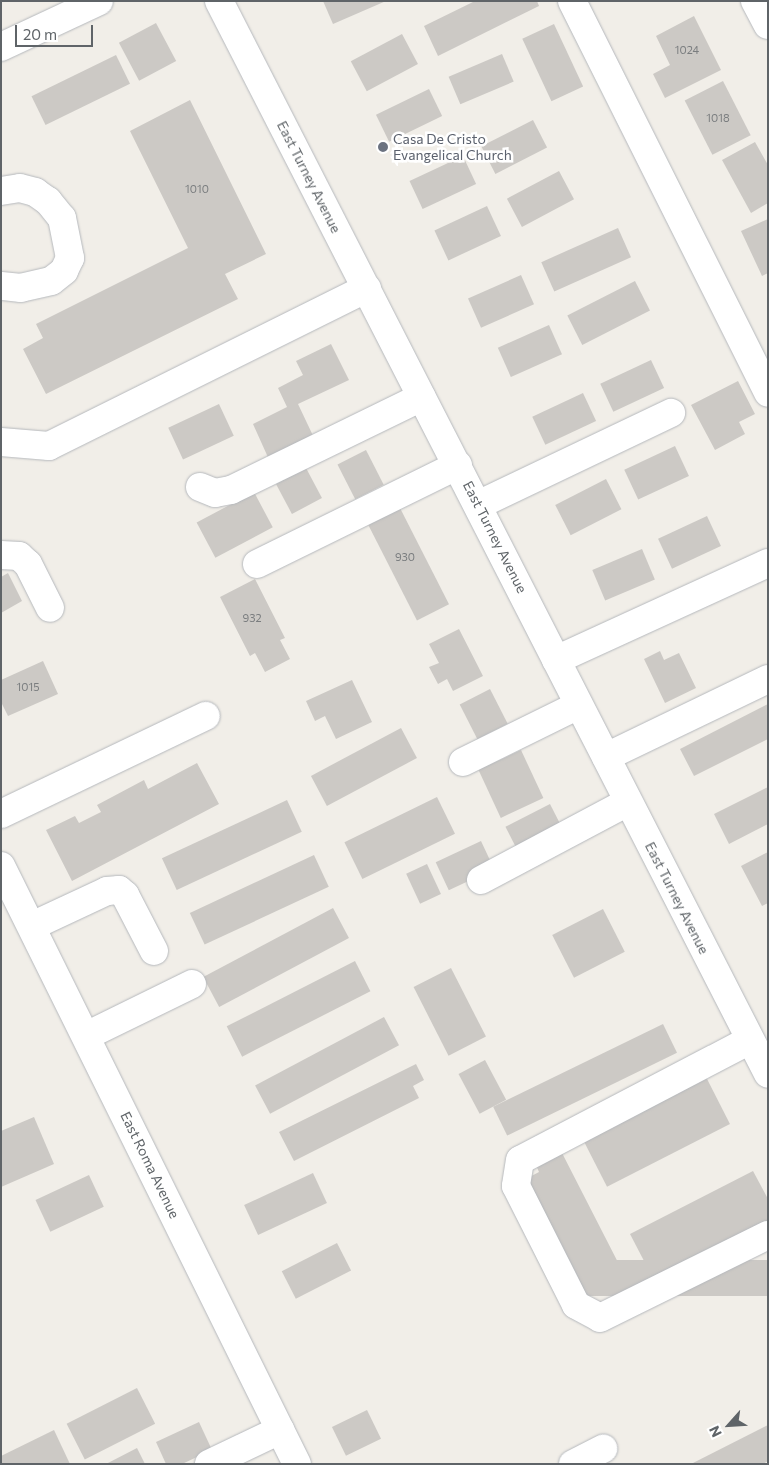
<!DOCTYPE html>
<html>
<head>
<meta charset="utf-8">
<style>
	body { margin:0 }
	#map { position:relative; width:769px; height:1465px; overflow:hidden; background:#f1eee8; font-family:Commissioner,sans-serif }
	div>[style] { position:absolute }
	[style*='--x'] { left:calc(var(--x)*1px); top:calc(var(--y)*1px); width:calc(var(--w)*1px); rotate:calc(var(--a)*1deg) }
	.building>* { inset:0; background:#ccc9c5; transform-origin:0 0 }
	.roads { filter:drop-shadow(0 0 1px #b5b8bc) drop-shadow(0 0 1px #b5b8bc) }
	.minor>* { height:28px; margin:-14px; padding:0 14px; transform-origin:14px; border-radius:14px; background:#fff }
	.dots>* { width:14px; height:14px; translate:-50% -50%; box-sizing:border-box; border:2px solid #fff; border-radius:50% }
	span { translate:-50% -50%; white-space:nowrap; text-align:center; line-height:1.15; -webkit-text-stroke:5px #fff; paint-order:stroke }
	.number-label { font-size:11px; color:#7a7d7f }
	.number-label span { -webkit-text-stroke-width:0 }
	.worship-label { font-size:14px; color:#5b616d }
	.left { translate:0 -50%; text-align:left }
	.street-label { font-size:14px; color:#5f6468 }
	.frame { position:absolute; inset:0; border:2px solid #5f6468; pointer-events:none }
	.north { position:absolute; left:704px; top:1400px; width:50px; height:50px; -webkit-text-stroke:4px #fff; paint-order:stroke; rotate:244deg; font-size:14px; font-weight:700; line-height:20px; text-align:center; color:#5f6468 }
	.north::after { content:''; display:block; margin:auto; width:18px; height:22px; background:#5f6468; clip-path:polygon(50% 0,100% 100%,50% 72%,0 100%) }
	.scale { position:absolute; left:15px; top:25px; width:78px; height:22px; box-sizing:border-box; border:2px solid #5f6468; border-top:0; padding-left:6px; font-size:15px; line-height:18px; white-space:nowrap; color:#5f6468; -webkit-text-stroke:4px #fff; paint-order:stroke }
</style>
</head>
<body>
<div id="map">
	<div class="building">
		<div style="clip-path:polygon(323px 1px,386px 1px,333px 24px)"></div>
		<div style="clip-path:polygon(475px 1px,537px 1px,539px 6px,438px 56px,424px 26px)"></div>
		<div style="clip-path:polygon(694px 16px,721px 70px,665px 98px,653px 74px,670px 65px,656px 36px)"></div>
		<div style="left:156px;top:23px;width:43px;height:42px;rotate:62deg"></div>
		<div style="left:554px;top:24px;width:69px;height:35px;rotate:65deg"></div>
		<div style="left:402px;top:34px;width:34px;height:58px;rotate:62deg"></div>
		<div style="left:502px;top:54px;width:30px;height:58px;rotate:67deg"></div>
		<div style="left:116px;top:55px;width:32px;height:94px;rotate:64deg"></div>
		<div style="left:723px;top:81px;width:61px;height:43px;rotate:63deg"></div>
		<div style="left:429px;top:89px;width:30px;height:59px;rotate:64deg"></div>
		<div style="clip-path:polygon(190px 100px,266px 254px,225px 274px,238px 299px,46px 394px,23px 349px,43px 338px,36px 324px,188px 248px,130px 131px)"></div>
		<div style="left:533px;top:120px;width:31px;height:58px;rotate:63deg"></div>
		<div style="clip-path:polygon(755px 142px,768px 165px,768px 203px,751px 213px,722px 160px)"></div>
		<div style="left:463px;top:156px;width:31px;height:59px;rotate:65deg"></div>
		<div style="left:559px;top:171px;width:32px;height:59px;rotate:62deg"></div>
		<div style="left:487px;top:206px;width:33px;height:58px;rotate:65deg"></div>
		<div style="clip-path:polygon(768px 219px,768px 273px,762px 276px,741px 231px)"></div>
		<div style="left:618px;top:228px;width:32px;height:84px;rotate:66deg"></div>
		<div style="left:521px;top:275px;width:32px;height:58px;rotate:66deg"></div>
		<div style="left:635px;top:281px;width:33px;height:76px;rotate:63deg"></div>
		<div style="left:549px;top:325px;width:32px;height:56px;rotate:66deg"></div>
		<div style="clip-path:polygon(331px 344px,349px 380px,298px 404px,316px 442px,271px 464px,253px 424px,287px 407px,278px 388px,303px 375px,296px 361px)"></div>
		<div style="left:651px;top:360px;width:31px;height:56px;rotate:65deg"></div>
		<div style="clip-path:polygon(738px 381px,755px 414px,739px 422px,745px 434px,715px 450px,691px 405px)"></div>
		<div style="left:583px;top:393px;width:31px;height:56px;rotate:65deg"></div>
		<div style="left:219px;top:404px;width:35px;height:56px;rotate:65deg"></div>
		<div style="left:675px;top:446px;width:33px;height:56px;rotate:65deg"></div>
		<div style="left:366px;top:450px;width:39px;height:32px;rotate:63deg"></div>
		<div style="left:306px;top:468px;width:34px;height:34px;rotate:62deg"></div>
		<div style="left:606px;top:479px;width:34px;height:57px;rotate:63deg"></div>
		<div style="left:254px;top:492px;width:40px;height:65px;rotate:62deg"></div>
		<div style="left:400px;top:508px;width:108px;height:36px;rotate:63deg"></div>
		<div style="left:707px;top:516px;width:33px;height:54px;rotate:65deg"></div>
		<div style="left:642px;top:549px;width:33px;height:54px;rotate:67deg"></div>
		<div style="clip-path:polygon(8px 573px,22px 601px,1px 613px,1px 577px)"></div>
		<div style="clip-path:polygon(255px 579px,285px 638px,280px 640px,290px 659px,265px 672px,255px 653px,250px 656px,220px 597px)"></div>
		<div style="clip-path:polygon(459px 629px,483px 676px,453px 691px,447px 679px,438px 684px,429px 667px,439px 663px,429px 644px)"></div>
		<div style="clip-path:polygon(660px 651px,664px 660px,679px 653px,696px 688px,665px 703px,644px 659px)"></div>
		<div style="clip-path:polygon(43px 661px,58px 694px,8px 716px,1px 702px,1px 680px)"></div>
		<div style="clip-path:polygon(352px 680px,372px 722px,336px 739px,325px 716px,315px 721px,306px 701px)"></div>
		<div style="left:490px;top:689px;width:39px;height:34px;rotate:63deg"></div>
		<div style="clip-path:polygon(768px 704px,768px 739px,694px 776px,680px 749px)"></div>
		<div style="left:401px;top:728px;width:34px;height:102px;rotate:62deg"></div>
		<div style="left:521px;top:750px;width:53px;height:47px;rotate:65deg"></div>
		<div style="clip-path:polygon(197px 763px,219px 804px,72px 881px,46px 830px,75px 816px,79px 823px,101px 812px,97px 805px,144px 780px,148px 789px)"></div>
		<div style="clip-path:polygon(768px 787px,768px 824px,729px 844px,714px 814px)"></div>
		<div style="left:437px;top:797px;width:41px;height:103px;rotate:64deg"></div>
		<div style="left:287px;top:800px;width:35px;height:138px;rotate:65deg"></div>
		<div style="left:550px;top:804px;width:30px;height:50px;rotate:63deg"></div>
		<div style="left:481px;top:841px;width:31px;height:50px;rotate:65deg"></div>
		<div style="clip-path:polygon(768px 852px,768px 903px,762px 906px,741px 866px)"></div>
		<div style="left:314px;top:855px;width:35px;height:137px;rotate:65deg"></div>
		<div style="left:427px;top:864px;width:33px;height:23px;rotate:65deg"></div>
		<div style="left:333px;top:908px;width:34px;height:147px;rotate:62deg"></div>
		<div style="left:603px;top:909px;width:48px;height:57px;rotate:63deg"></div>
		<div style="left:355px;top:961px;width:34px;height:144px;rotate:63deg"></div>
		<div style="left:451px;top:968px;width:77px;height:42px;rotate:63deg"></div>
		<div style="left:384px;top:1017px;width:32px;height:146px;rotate:62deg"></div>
		<div style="left:663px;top:1024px;width:32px;height:189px;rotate:64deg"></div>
		<div style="left:485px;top:1060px;width:45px;height:30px;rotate:62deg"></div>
		<div style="clip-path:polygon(416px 1064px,424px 1080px,413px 1086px,419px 1098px,294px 1161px,279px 1132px)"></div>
		<div style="left:705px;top:1075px;width:55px;height:138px;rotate:63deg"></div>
		<div style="clip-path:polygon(34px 1117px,54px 1164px,1px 1187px,1px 1131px)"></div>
		<div style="clip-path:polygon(561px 1151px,626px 1278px,580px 1301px,520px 1182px,539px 1172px,536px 1165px)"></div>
		<div style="clip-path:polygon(753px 1171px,768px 1199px,768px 1226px,656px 1284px,630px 1234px)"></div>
		<div style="left:313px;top:1173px;width:33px;height:76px;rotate:65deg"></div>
		<div style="left:89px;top:1175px;width:35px;height:59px;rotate:65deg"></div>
		<div style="left:337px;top:1243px;width:31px;height:62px;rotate:63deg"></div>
		<div style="left:768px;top:1260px;width:36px;height:203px;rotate:90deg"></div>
		<div style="left:137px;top:1388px;width:40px;height:79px;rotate:63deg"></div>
		<div style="left:367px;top:1410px;width:32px;height:39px;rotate:64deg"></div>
		<div style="clip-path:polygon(199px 1422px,212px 1450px,182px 1464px,166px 1464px,156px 1442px)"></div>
		<div style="clip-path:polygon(768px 1425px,768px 1461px,763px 1464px,691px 1464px)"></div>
		<div style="clip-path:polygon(54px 1430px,70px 1464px,1px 1464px,1px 1456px)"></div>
		<div style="clip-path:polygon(137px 1448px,145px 1464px,106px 1464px)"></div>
	</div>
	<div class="roads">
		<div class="minor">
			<div style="--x:219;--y:1;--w:1205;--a:62.9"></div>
			<div style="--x:572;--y:1;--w:438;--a:63.4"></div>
			<div style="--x:755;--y:1;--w:27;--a:62"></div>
			<div style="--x:1;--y:47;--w:108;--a:-25.1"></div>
			<div style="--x:1;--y:191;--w:19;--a:-9"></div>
			<div style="--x:20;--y:188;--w:16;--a:15"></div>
			<div style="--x:35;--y:192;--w:16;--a:35"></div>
			<div style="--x:48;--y:201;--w:22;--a:51"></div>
			<div style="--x:62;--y:218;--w:41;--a:78.7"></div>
			<div style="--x:70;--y:258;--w:14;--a:115"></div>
			<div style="--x:64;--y:271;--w:16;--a:142"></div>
			<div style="--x:51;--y:281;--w:31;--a:167"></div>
			<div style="--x:21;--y:288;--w:20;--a:-174"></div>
			<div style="--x:1;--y:442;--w:48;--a:4.8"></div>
			<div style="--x:49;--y:446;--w:355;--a:-26.4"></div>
			<div style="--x:200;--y:487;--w:16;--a:22"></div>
			<div style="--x:215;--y:493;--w:16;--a:-11"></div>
			<div style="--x:231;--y:490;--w:212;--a:-26"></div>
			<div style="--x:478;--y:505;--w:214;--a:-25.5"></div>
			<div style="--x:1;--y:555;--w:18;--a:3"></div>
			<div style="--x:19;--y:556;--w:12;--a:42"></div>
			<div style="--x:28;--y:564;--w:49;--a:63.4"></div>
			<div style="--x:257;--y:564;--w:224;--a:-26.2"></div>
			<div style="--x:556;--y:660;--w:233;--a:-24.6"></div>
			<div style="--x:606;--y:757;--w:180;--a:-25.7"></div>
			<div style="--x:463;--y:762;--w:129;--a:-26.2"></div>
			<div style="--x:1;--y:814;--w:227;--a:-25.6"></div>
			<div style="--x:1;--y:866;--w:667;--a:63.67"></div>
			<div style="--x:481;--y:880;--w:166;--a:-28"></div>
			<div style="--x:32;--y:926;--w:83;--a:-25"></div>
			<div style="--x:107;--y:891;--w:12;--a:-5"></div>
			<div style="--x:119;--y:890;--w:8;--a:40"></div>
			<div style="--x:125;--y:895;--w:63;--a:62.6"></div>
			<div style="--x:86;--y:1036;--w:118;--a:-26.1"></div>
			<div style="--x:750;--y:1040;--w:259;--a:152.4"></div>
			<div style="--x:520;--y:1160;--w:26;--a:99"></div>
			<div style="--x:516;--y:1186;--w:133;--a:63.2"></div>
			<div style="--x:576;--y:1305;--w:27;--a:28"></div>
			<div style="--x:600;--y:1318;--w:187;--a:-26.3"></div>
			<div style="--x:209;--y:1464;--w:79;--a:-25.6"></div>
			<div style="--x:573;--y:1464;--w:34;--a:-27"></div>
		</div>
	</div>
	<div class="dots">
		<div style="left:383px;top:147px;background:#6b7280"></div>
	</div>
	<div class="number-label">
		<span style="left:687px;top:50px">1024</span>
		<span style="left:718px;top:118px">1018</span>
		<span style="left:197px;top:189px">1010</span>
		<span style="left:405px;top:557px">930</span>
		<span style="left:252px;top:618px">932</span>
		<span style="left:28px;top:687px">1015</span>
	</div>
	<div class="worship-label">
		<span class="left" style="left:393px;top:147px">Casa De Cristo<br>Evangelical Church</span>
	</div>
	<div class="street-label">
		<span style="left:309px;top:177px;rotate:63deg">East Turney Avenue</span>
		<span style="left:495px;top:537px;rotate:63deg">East Turney Avenue</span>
		<span style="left:677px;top:898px;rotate:63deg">East Turney Avenue</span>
		<span style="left:150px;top:1165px;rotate:64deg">East Roma Avenue</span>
	</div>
	<div class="frame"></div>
	<div class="north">N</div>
	<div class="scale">20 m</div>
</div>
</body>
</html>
